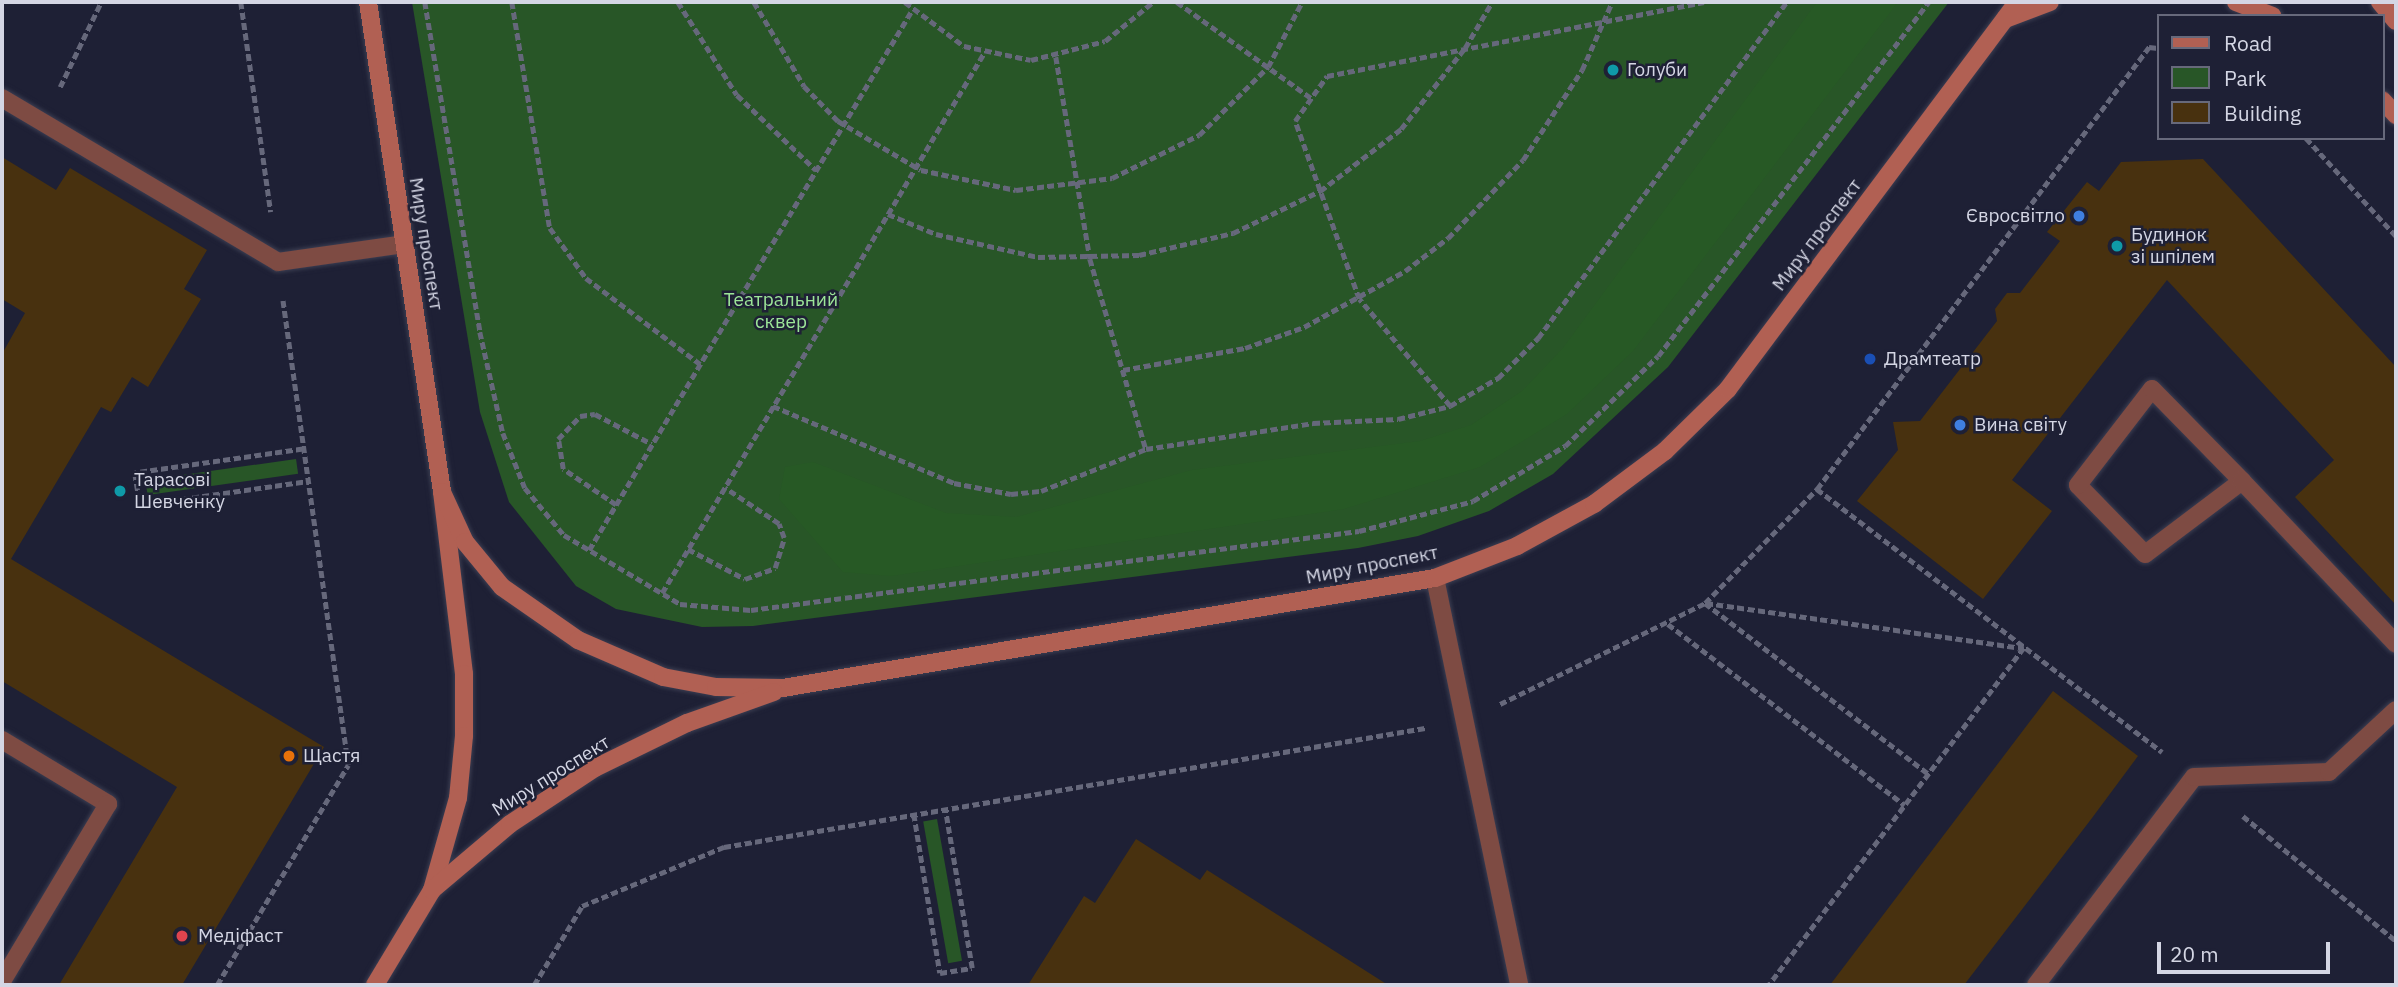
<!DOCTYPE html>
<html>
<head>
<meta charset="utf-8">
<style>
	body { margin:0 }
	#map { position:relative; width:2398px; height:987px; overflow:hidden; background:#1e2035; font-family:"IBM Plex Sans",sans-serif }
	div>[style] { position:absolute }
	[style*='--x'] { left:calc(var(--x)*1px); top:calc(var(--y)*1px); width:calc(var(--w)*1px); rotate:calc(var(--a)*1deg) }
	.green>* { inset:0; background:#285627; transform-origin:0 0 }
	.forest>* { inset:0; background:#275925 }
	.building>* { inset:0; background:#48310f }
	.path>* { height:4.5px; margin-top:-2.25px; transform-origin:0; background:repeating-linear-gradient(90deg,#66687b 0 7px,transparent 0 10.5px) }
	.roads { filter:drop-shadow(0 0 2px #3b3d51) drop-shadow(0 0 2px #3b3d51) }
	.service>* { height:18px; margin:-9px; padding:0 9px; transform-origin:9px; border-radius:9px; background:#7e4b43 }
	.secondary>* { height:18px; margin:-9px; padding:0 9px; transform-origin:9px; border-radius:9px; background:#b16053 }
	.dots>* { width:19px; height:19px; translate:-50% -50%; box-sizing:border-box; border:4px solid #1e2035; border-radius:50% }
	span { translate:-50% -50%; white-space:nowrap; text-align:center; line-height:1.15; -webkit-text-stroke:5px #1e2035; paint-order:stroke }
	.poi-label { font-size:19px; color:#d4d6e4 }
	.left { translate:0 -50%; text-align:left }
	.right { translate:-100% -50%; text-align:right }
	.street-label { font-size:19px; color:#d4d6e4 }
	.park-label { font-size:19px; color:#9ce598 }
	.frame { position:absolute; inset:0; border:4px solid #d4d6e4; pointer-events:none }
	.legend { position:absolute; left:2157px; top:14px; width:228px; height:126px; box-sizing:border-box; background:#1e2035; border:2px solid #67697b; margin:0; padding:9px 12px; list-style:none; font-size:21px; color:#d4d6e4 }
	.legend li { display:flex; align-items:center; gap:14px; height:35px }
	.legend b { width:35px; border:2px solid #67697b }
	.scale { position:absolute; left:2157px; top:942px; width:173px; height:32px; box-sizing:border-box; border:4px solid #d4d6e4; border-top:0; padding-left:9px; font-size:21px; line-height:24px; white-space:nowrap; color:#d4d6e4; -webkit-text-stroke:5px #1e2035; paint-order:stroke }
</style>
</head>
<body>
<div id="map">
	<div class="green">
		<div style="clip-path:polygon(412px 2px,1949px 2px,1668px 367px,1553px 474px,1489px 511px,1418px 536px,1358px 548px,753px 626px,702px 627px,616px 609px,576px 586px,509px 502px,480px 412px)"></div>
		<div style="left:296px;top:459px;width:15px;height:152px;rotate:82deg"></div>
		<div style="left:937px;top:819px;width:144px;height:14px;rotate:80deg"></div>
	</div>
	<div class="forest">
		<div style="clip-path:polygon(1817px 2px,1898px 2px,1633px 351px,1567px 414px,1480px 467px,1344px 509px,891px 576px,843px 572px,779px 499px,785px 467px,813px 462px,946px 513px,1016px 517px,1192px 470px,1420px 441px,1471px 425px,1522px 391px,1563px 348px)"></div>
	</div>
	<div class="building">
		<div style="clip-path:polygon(2px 157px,56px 190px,70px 168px,207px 250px,184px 289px,201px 299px,148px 387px,132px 377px,111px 412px,101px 407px,11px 559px,324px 747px,182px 985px,59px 985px,177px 787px,2px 681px,2px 354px,25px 313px,2px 299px)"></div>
		<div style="clip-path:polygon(2203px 159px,2396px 367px,2396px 605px,2295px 497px,2334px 460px,2167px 280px,2012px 480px,2052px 511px,1983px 599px,1857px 501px,1898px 450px,1893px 422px,1920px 421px,1997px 321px,1995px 309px,2007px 293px,2020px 293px,2060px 241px,2047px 232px,2087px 182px,2099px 191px,2121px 162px)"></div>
		<div style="clip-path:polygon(2053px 691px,2138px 756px,2092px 818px,1964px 985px,1830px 985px)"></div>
		<div style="clip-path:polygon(1136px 839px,1200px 880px,1207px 870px,1388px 985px,1028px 985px,1084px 896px,1095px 903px)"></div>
	</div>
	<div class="path">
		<div style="--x:241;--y:2;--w:212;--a:81.9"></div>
		<div style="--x:425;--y:2;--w:335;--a:80.5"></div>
		<div style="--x:480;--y:332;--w:104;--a:77.2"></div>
		<div style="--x:503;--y:433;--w:59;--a:68.2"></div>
		<div style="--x:525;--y:488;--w:61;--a:50.3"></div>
		<div style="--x:564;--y:535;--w:135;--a:30.7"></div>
		<div style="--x:680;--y:604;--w:71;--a:4.8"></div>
		<div style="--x:751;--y:610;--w:613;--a:-7.4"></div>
		<div style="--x:1359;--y:531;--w:118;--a:-14.7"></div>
		<div style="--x:1473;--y:501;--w:107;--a:-30.9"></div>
		<div style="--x:1565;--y:446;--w:129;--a:-44.1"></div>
		<div style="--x:1658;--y:356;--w:446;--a:-52.6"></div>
		<div style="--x:512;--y:2;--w:229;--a:80.5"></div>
		<div style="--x:550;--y:228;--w:62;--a:54.2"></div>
		<div style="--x:586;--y:278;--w:143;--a:37"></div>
		<div style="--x:678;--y:2;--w:110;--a:57.6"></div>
		<div style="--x:737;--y:95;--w:109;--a:43.5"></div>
		<div style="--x:754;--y:2;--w:98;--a:59.2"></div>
		<div style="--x:804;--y:86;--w:49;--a:45.8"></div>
		<div style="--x:838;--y:121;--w:96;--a:30.6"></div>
		<div style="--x:921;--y:170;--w:97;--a:11.9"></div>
		<div style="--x:1016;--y:190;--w:97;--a:-7.1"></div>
		<div style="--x:1112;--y:178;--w:97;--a:-26.3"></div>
		<div style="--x:1199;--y:135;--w:97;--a:-44.6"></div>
		<div style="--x:1268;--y:67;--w:73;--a:-62.4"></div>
		<div style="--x:905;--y:2;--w:74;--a:36.7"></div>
		<div style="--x:964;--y:46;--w:68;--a:11.8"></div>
		<div style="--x:1031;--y:60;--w:76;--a:-14.4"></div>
		<div style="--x:1105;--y:41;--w:62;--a:-39.1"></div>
		<div style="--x:1177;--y:2;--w:165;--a:35.6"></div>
		<div style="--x:1056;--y:57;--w:205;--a:80.4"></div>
		<div style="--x:1090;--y:259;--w:198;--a:73.6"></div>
		<div style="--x:60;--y:87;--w:94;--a:-64.2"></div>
		<div style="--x:2306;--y:138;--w:133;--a:47.4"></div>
		<div style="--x:888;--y:214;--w:52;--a:22.6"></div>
		<div style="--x:936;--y:234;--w:105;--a:12.7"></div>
		<div style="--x:1038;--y:257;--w:101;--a:-1.1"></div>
		<div style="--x:1139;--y:255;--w:97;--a:-13.2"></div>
		<div style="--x:1233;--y:233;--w:97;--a:-25.8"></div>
		<div style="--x:1320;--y:191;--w:102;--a:-37.4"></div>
		<div style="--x:1401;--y:129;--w:103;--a:-51.7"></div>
		<div style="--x:1465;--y:48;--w:53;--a:-59.6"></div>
		<div style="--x:1123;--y:370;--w:124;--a:-10.2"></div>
		<div style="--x:1245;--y:348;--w:63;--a:-19.6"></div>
		<div style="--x:1304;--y:327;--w:115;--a:-29"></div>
		<div style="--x:1405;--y:271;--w:54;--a:-37.5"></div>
		<div style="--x:1448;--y:238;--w:108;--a:-46.1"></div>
		<div style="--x:1523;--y:160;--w:108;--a:-56.8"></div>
		<div style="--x:1582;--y:70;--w:74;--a:-66.2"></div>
		<div style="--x:773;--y:406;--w:197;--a:23"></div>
		<div style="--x:954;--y:483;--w:58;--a:10.9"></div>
		<div style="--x:1011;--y:494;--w:30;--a:-6"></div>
		<div style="--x:1041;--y:491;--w:113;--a:-21.8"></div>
		<div style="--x:1146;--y:449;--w:169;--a:-8.8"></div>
		<div style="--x:1313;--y:423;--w:85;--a:-2.7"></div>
		<div style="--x:1398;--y:419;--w:54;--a:-14"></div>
		<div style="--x:1450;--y:406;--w:56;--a:-30.3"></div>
		<div style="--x:1498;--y:378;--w:57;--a:-45"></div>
		<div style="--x:1538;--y:338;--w:418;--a:-53.5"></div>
		<div style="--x:1450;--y:406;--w:140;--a:-130.4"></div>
		<div style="--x:1359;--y:299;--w:189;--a:-109.8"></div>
		<div style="--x:1295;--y:121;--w:55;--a:-54.6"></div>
		<div style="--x:1327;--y:76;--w:384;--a:-11.1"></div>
		<div style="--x:303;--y:449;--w:170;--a:171.9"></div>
		<div style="--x:135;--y:473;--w:32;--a:81"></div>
		<div style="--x:140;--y:505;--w:170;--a:-8.1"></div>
		<div style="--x:1817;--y:489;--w:434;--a:37.3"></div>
		<div style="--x:616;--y:505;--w:64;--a:-145.8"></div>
		<div style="--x:563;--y:469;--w:30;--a:-99"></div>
		<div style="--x:558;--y:439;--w:32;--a:-46"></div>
		<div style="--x:580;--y:416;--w:15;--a:-8"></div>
		<div style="--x:595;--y:414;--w:64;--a:27.8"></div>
		<div style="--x:688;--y:549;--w:64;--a:27.8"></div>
		<div style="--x:745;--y:579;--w:32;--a:-20"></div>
		<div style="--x:775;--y:568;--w:31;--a:-73"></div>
		<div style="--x:784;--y:538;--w:15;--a:-110"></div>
		<div style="--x:779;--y:524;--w:65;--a:-146.3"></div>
		<div style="--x:589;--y:550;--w:629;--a:-59.11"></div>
		<div style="--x:662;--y:593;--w:629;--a:-59.19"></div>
		<div style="--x:1705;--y:603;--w:282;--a:37.4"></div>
		<div style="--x:1706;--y:603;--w:321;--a:8.1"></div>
		<div style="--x:2024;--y:648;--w:423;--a:127.1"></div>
		<div style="--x:1668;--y:624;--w:298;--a:37.4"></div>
		<div style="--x:1500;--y:704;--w:229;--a:-26.2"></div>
		<div style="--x:1705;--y:603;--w:160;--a:-45.5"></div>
		<div style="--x:1817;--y:489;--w:553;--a:-53.09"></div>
		<div style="--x:2149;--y:47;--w:9;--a:6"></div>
		<div style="--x:914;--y:814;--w:161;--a:80.7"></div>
		<div style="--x:940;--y:973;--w:32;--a:-9"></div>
		<div style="--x:972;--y:968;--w:161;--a:-99.6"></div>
		<div style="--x:2243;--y:816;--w:198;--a:39.2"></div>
		<div style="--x:217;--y:985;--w:256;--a:-59.2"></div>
		<div style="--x:348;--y:765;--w:469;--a:-98"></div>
		<div style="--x:534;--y:985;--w:92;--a:-58.7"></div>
		<div style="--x:582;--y:906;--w:154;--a:-22.6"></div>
		<div style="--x:724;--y:847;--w:711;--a:-9.63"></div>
	</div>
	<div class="roads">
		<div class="service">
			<div style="--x:2;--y:98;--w:321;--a:30.7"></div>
			<div style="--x:278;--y:262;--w:127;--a:-8.1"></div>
			<div style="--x:2242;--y:481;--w:121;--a:143"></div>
			<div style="--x:2145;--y:554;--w:96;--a:-134.2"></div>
			<div style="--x:2078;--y:485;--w:121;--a:-52.4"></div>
			<div style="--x:2152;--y:389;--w:129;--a:45.6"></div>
			<div style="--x:2242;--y:481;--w:224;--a:46.6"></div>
			<div style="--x:1435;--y:578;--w:416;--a:78.3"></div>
			<div style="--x:2;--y:740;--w:124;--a:31.1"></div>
			<div style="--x:108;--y:804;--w:206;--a:120.9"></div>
			<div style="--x:2036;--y:985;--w:261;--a:-52.8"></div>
			<div style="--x:2194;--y:777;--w:135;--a:-2.1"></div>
			<div style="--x:2329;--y:772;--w:91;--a:-42.8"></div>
		</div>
		<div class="secondary">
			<div style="--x:368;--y:2;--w:496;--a:81.4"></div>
			<div style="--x:442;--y:492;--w:183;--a:83.1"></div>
			<div style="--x:464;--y:674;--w:62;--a:90"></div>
			<div style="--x:464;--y:736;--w:62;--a:95.5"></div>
			<div style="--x:458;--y:798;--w:96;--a:105.8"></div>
			<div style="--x:432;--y:890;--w:111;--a:121"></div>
			<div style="--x:2236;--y:2;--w:39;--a:21"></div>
			<div style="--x:2380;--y:2;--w:25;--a:50"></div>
			<div style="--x:2005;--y:19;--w:48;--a:-20.7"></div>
			<div style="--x:2382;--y:100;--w:21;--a:47"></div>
			<div style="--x:442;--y:492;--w:55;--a:65.3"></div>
			<div style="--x:465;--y:542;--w:58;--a:50.6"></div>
			<div style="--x:502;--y:587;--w:93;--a:34.9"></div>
			<div style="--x:578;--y:640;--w:93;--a:23.5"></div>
			<div style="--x:663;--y:677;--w:54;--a:10.7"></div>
			<div style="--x:716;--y:687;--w:67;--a:0.9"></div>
			<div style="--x:783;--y:688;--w:661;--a:-9.58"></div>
			<div style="--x:1435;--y:578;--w:88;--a:-21.3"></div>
			<div style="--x:1517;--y:546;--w:88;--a:-28.6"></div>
			<div style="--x:1594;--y:504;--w:89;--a:-36.7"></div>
			<div style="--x:1665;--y:451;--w:88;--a:-44.5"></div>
			<div style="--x:1728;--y:389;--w:484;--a:-53.2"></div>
			<div style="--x:432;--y:890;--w:102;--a:-40.2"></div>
			<div style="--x:510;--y:824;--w:102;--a:-33.4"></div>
			<div style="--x:595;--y:768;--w:102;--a:-26.1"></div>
			<div style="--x:687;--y:723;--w:92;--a:-19.6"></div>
		</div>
	</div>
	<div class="dots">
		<div style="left:1613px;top:70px;background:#0f9aa8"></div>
		<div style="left:2079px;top:216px;background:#3f7fe0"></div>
		<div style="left:2117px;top:246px;background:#0f9aa8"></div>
		<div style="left:1870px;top:359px;background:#1a4fb4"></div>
		<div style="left:1960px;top:425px;background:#3f7fe0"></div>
		<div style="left:120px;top:491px;background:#0f9aa8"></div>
		<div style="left:289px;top:756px;background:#e8710a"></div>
		<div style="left:182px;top:936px;background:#e0444e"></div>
	</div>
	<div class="poi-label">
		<span class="left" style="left:1627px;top:70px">Голуби</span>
		<span class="right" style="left:2065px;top:216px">Євросвітло</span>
		<span class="left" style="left:2131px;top:246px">Будинок<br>зі шпілем</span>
		<span class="left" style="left:1884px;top:359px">Драмтеатр</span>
		<span class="left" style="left:1974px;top:425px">Вина світу</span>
		<span class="left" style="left:134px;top:491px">Тарасові<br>Шевченку</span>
		<span class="left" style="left:303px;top:756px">Щастя</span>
		<span class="left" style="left:198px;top:936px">Медіфаст</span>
	</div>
	<div class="street-label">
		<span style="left:1817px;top:235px;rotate:-53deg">Миру проспект</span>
		<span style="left:426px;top:244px;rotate:81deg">Миру проспект</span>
		<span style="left:1372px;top:565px;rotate:-11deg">Миру проспект</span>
		<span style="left:551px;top:776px;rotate:-32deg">Миру проспект</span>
	</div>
	<div class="park-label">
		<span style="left:781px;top:311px">Театральний<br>сквер</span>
	</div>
	<div class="frame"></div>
	<ul class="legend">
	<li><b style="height:9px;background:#b16053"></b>Road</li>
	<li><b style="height:19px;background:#285627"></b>Park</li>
	<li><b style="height:19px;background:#48310f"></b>Building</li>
	</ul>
	<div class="scale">20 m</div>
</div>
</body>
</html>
